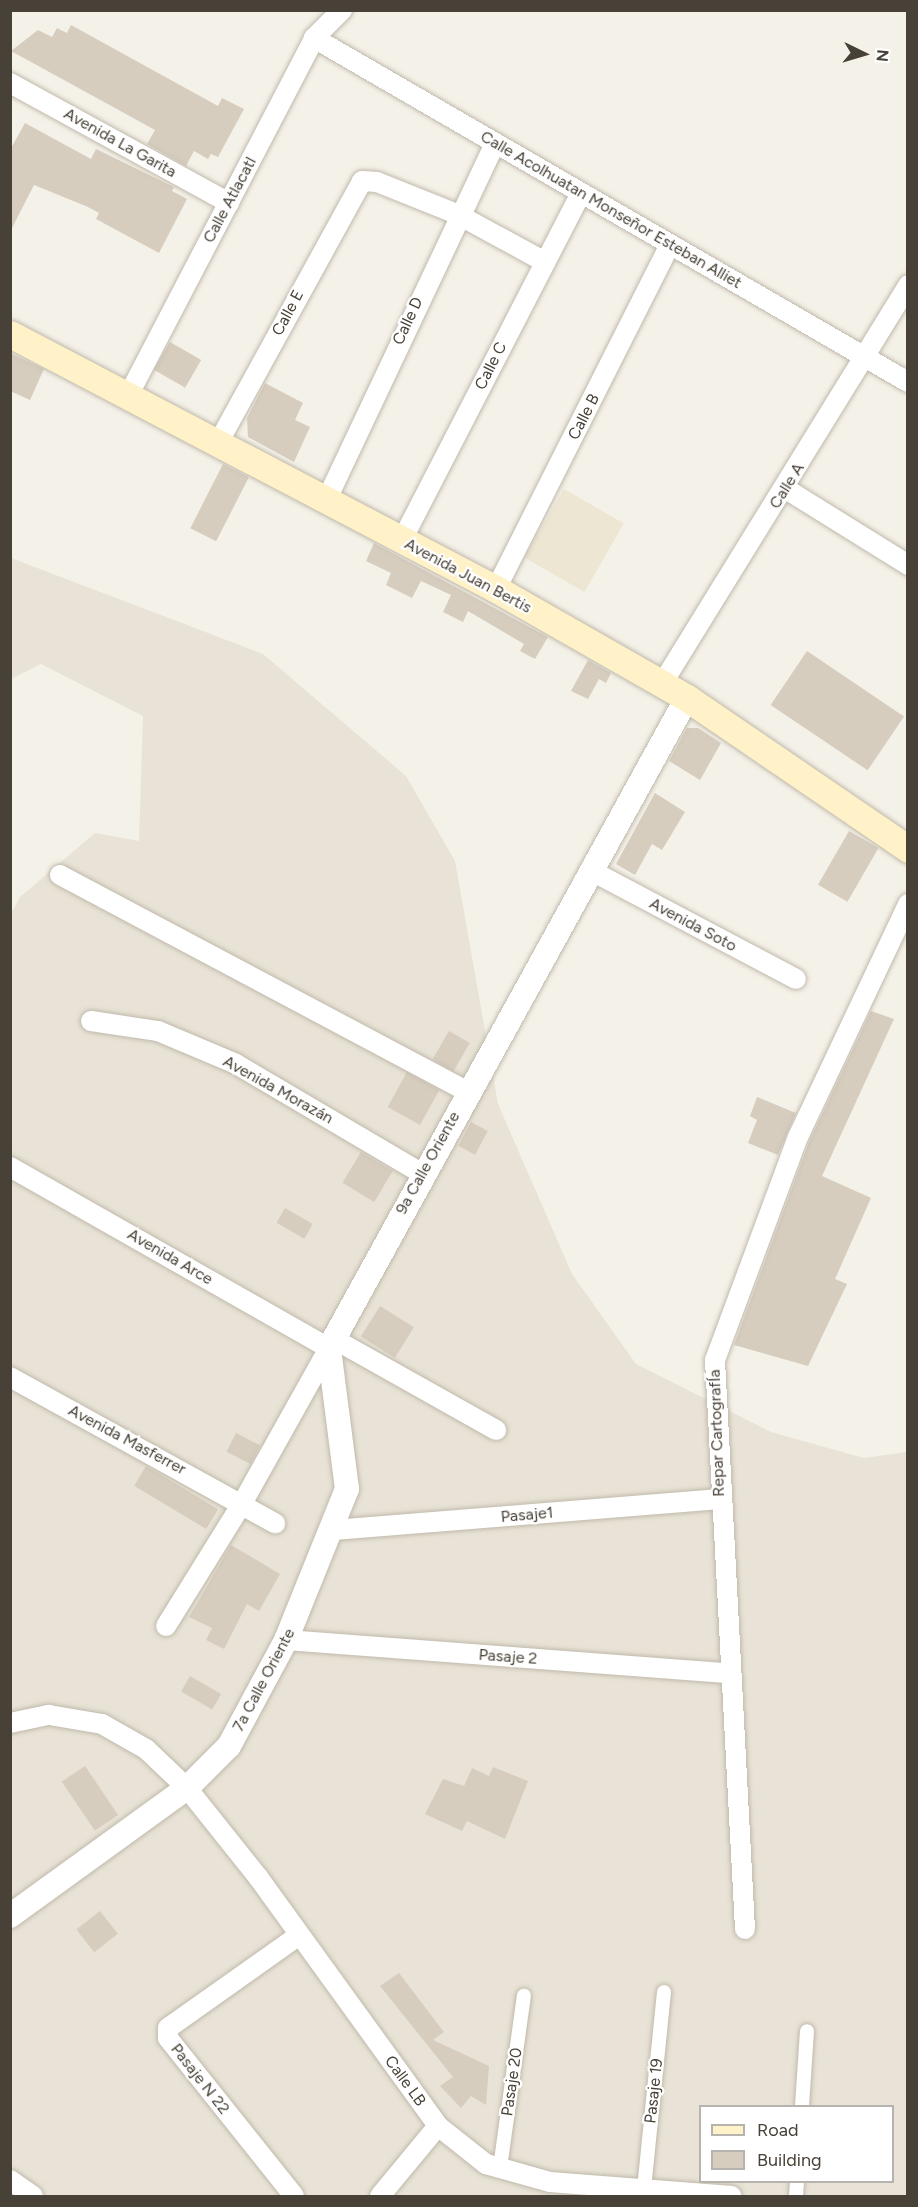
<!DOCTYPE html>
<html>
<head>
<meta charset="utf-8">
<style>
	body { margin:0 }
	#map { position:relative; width:918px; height:2207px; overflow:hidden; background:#f4f1e8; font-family:Figtree,sans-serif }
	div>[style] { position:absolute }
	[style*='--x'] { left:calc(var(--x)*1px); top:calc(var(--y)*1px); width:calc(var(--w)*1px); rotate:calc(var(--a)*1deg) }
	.residential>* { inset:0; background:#e8e3d6 }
	.education>* { inset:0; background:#ede6d2; transform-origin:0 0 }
	.building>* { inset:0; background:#d6cdbe; transform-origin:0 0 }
	.roads { filter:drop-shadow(0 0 2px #c0b9ab) drop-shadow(0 0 2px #c0b9ab) }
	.pedestrian>* { height:14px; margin:-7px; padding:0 7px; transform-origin:7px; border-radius:7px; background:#fff }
	.minor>* { height:20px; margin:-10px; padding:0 10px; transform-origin:10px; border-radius:10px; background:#fff }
	.tertiary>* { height:24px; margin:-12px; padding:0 12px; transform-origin:12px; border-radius:12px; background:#fff }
	.secondary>* { height:27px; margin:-13.5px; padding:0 13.5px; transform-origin:13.5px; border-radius:13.5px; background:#fff2c8 }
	span { translate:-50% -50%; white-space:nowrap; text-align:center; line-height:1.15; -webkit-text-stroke:4.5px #fff; paint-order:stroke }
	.street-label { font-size:16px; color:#484137 }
	.frame { position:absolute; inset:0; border:12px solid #484137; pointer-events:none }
	.legend { position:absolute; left:699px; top:2105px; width:195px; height:78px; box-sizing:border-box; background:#fff; border:2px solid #b6b3af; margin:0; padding:8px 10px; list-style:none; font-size:18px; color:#484137 }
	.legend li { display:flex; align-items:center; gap:12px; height:30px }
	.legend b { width:30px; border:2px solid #b6b3af }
	.north { position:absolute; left:834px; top:24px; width:60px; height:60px; -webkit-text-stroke:4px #fff; paint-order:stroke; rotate:95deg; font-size:16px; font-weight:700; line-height:24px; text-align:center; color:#484137 }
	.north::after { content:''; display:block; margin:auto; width:21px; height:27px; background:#484137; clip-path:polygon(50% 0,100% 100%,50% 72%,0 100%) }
</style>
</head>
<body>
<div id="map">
	<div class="residential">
		<div style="clip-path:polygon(evenodd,11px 558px,263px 654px,406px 776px,455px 861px,498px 1104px,572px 1274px,636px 1364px,771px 1432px,864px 1458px,907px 1452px,907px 2196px,11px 2196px,10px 916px,20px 897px,95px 833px,139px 841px,143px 716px,41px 664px,11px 679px,11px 558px,700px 2106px,892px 2106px,892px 2182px,700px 2182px,700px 2106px)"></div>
	</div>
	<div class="education">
		<div style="left:564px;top:489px;width:69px;height:79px;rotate:30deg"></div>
	</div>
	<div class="building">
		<div style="clip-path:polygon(71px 25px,218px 106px,222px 98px,244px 109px,218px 157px,211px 154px,208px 159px,194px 151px,186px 166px,147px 144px,155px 130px,11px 51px,38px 30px,52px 37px,57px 28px,67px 33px)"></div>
		<div style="clip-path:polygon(25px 123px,91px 159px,96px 149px,174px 187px,172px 191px,187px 199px,159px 253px,96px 219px,99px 213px,88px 207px,34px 185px,10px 232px,10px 150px)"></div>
		<div style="left:170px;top:342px;width:36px;height:32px;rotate:30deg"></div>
		<div style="clip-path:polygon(10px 353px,44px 369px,30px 400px,10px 391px)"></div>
		<div style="clip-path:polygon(265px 383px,303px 403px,295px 420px,310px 427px,294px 462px,248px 437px,247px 418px)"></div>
		<div style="left:223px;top:464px;width:29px;height:72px;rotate:27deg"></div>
		<div style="clip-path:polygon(374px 543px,548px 637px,535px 659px,520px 651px,524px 644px,468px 611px,463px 622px,443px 612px,451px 595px,421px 581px,412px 598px,386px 585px,391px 573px,366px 561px)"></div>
		<div style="left:807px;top:651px;width:117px;height:65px;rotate:34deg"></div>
		<div style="clip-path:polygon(588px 660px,611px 673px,606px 683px,599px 679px,588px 699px,571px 691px)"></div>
		<div style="clip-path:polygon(687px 728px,698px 728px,721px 743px,700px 780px,669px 761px)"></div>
		<div style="clip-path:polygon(655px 793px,685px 812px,662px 850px,652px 844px,635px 875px,616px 864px)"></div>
		<div style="left:849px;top:831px;width:34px;height:62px;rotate:30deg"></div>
		<div style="clip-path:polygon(871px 1011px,894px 1019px,822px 1176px,871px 1198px,835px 1279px,847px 1284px,808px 1366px,734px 1345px,809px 1142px)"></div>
		<div style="left:449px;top:1031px;width:24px;height:33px;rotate:30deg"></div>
		<div style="left:407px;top:1072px;width:37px;height:40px;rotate:29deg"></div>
		<div style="clip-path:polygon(757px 1097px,796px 1113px,778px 1155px,748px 1143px,757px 1120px,750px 1116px)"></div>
		<div style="left:471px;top:1122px;width:19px;height:27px;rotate:28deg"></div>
		<div style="left:361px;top:1152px;width:37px;height:36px;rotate:31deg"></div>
		<div style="left:285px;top:1208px;width:32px;height:17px;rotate:30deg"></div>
		<div style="left:380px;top:1306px;width:40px;height:36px;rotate:32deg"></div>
		<div style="left:236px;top:1433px;width:27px;height:21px;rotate:27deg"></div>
		<div style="left:146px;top:1466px;width:84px;height:23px;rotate:31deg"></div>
		<div style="clip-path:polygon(231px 1545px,280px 1574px,259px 1611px,247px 1604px,224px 1649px,206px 1640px,212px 1628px,189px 1617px)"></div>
		<div style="left:190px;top:1676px;width:36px;height:18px;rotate:30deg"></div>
		<div style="left:85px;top:1766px;width:59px;height:28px;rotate:56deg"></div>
		<div style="clip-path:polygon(493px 1767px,528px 1781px,505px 1839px,467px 1821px,462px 1831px,425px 1814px,443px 1779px,464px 1786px,472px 1768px,489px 1776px)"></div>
		<div style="left:100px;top:1911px;width:29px;height:30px;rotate:52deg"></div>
		<div style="clip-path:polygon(399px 1973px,444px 2032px,433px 2040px,489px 2066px,486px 2105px,471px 2096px,461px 2108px,440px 2086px,453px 2077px,380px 1986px)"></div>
	</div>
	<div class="roads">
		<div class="pedestrian">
			<div style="--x:802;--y:2106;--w:75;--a:-86.2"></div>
			<div style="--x:500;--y:2168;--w:174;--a:-82.1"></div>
			<div style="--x:644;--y:2189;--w:198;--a:-84.2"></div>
			<div style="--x:796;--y:2196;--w:14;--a:-86"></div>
		</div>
		<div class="minor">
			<div style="--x:314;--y:38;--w:686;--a:30.08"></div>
			<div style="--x:10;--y:83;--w:250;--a:28.7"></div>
			<div style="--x:128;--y:396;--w:403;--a:-62.5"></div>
			<div style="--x:314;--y:38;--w:40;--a:-45"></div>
			<div style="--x:217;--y:445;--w:301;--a:-61.2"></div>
			<div style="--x:362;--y:181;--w:15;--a:4"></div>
			<div style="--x:377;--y:182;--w:86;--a:21.8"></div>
			<div style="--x:457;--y:214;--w:100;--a:28.6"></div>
			<div style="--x:786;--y:489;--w:144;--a:31.9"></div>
			<div style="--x:326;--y:501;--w:396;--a:-64.7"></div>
			<div style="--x:402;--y:540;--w:390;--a:-62.7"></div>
			<div style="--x:496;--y:589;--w:386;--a:-63.2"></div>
			<div style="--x:662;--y:684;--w:469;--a:-58.3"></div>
			<div style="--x:590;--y:870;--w:233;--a:27.9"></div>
			<div style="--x:60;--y:875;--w:461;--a:28"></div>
			<div style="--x:91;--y:1021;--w:68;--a:8.5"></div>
			<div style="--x:158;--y:1031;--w:85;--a:22.9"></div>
			<div style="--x:236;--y:1064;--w:215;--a:30.5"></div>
			<div style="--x:10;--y:1167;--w:367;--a:29.6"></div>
			<div style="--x:329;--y:1348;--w:176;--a:119.2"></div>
			<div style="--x:243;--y:1502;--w:146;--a:121.8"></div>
			<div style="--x:334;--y:1339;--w:186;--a:29.3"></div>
			<div style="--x:10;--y:1377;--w:303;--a:28.9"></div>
			<div style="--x:334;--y:1530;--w:387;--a:-4.6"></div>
			<div style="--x:286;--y:1640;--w:445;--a:4.3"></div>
			<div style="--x:10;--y:1723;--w:40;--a:-12"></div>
			<div style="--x:49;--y:1715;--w:54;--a:9.6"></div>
			<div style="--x:102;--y:1724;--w:51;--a:29.6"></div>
			<div style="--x:146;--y:1749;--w:57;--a:43.6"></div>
			<div style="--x:187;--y:1788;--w:114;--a:51.4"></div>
			<div style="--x:258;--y:1877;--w:307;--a:54.1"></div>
			<div style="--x:438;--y:2126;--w:61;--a:38.4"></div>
			<div style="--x:486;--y:2164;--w:66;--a:15.7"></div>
			<div style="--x:550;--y:2182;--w:182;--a:4.4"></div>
			<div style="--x:745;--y:1929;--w:570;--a:-93.02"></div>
			<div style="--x:715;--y:1360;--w:238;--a:-69.6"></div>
			<div style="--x:798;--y:1137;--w:258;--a:-64.7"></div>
			<div style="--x:10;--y:2180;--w:28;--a:35"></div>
			<div style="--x:294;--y:2196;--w:202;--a:-128.6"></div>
			<div style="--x:168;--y:2038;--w:10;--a:-90"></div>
			<div style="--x:168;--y:2028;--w:159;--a:-35.3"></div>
			<div style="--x:380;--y:2196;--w:91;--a:-50.4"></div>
		</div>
		<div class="tertiary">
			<div style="--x:10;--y:1916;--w:218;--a:-35.9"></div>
			<div style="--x:187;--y:1788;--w:59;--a:-45"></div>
			<div style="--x:229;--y:1746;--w:120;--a:-61.7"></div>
			<div style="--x:286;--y:1640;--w:163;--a:-68"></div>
			<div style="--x:347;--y:1489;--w:142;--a:-97.3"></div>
			<div style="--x:329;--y:1348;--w:742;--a:-61.16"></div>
		</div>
		<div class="secondary">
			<div style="--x:10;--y:334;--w:549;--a:27.69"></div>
			<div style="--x:496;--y:589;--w:220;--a:29.7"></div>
			<div style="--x:687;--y:698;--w:268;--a:34.3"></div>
		</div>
	</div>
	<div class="street-label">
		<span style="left:120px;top:143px;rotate:29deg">Avenida La Garita</span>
		<span style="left:230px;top:200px;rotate:-62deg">Calle Atlacatl</span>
		<span style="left:611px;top:210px;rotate:30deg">Calle Acolhuatan Monseñor Esteban Alliet</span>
		<span style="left:288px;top:313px;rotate:-62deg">Calle E</span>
		<span style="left:408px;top:321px;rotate:-65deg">Calle D</span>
		<span style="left:491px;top:366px;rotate:-63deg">Calle C</span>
		<span style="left:584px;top:417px;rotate:-63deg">Calle B</span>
		<span style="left:787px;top:486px;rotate:-58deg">Calle A</span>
		<span style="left:468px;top:576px;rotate:28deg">Avenida Juan Bertis</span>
		<span style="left:693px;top:925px;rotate:28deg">Avenida Soto</span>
		<span style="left:278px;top:1090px;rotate:29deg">Avenida Morazán</span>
		<span style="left:428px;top:1163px;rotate:-61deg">9a Calle Oriente</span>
		<span style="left:170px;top:1257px;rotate:30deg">Avenida Arce</span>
		<span style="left:717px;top:1433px;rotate:-92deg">Repar CartografÍa</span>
		<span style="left:127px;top:1440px;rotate:28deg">Avenida Masferrer</span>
		<span style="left:527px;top:1515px;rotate:-5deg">Pasaje1</span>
		<span style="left:508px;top:1657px;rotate:4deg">Pasaje 2</span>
		<span style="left:264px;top:1680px;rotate:-62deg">7a Calle Oriente</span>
		<span style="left:200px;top:2079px;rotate:52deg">Pasaje N 22</span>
		<span style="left:405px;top:2081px;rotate:54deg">Calle LB</span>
		<span style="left:512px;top:2082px;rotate:-82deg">Pasaje 20</span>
		<span style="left:654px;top:2091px;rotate:-84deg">Pasaje 19</span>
	</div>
	<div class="frame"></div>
	<ul class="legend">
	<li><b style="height:8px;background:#fff2c8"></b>Road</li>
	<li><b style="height:16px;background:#d6cdbe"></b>Building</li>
	</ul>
	<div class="north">N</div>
</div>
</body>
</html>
